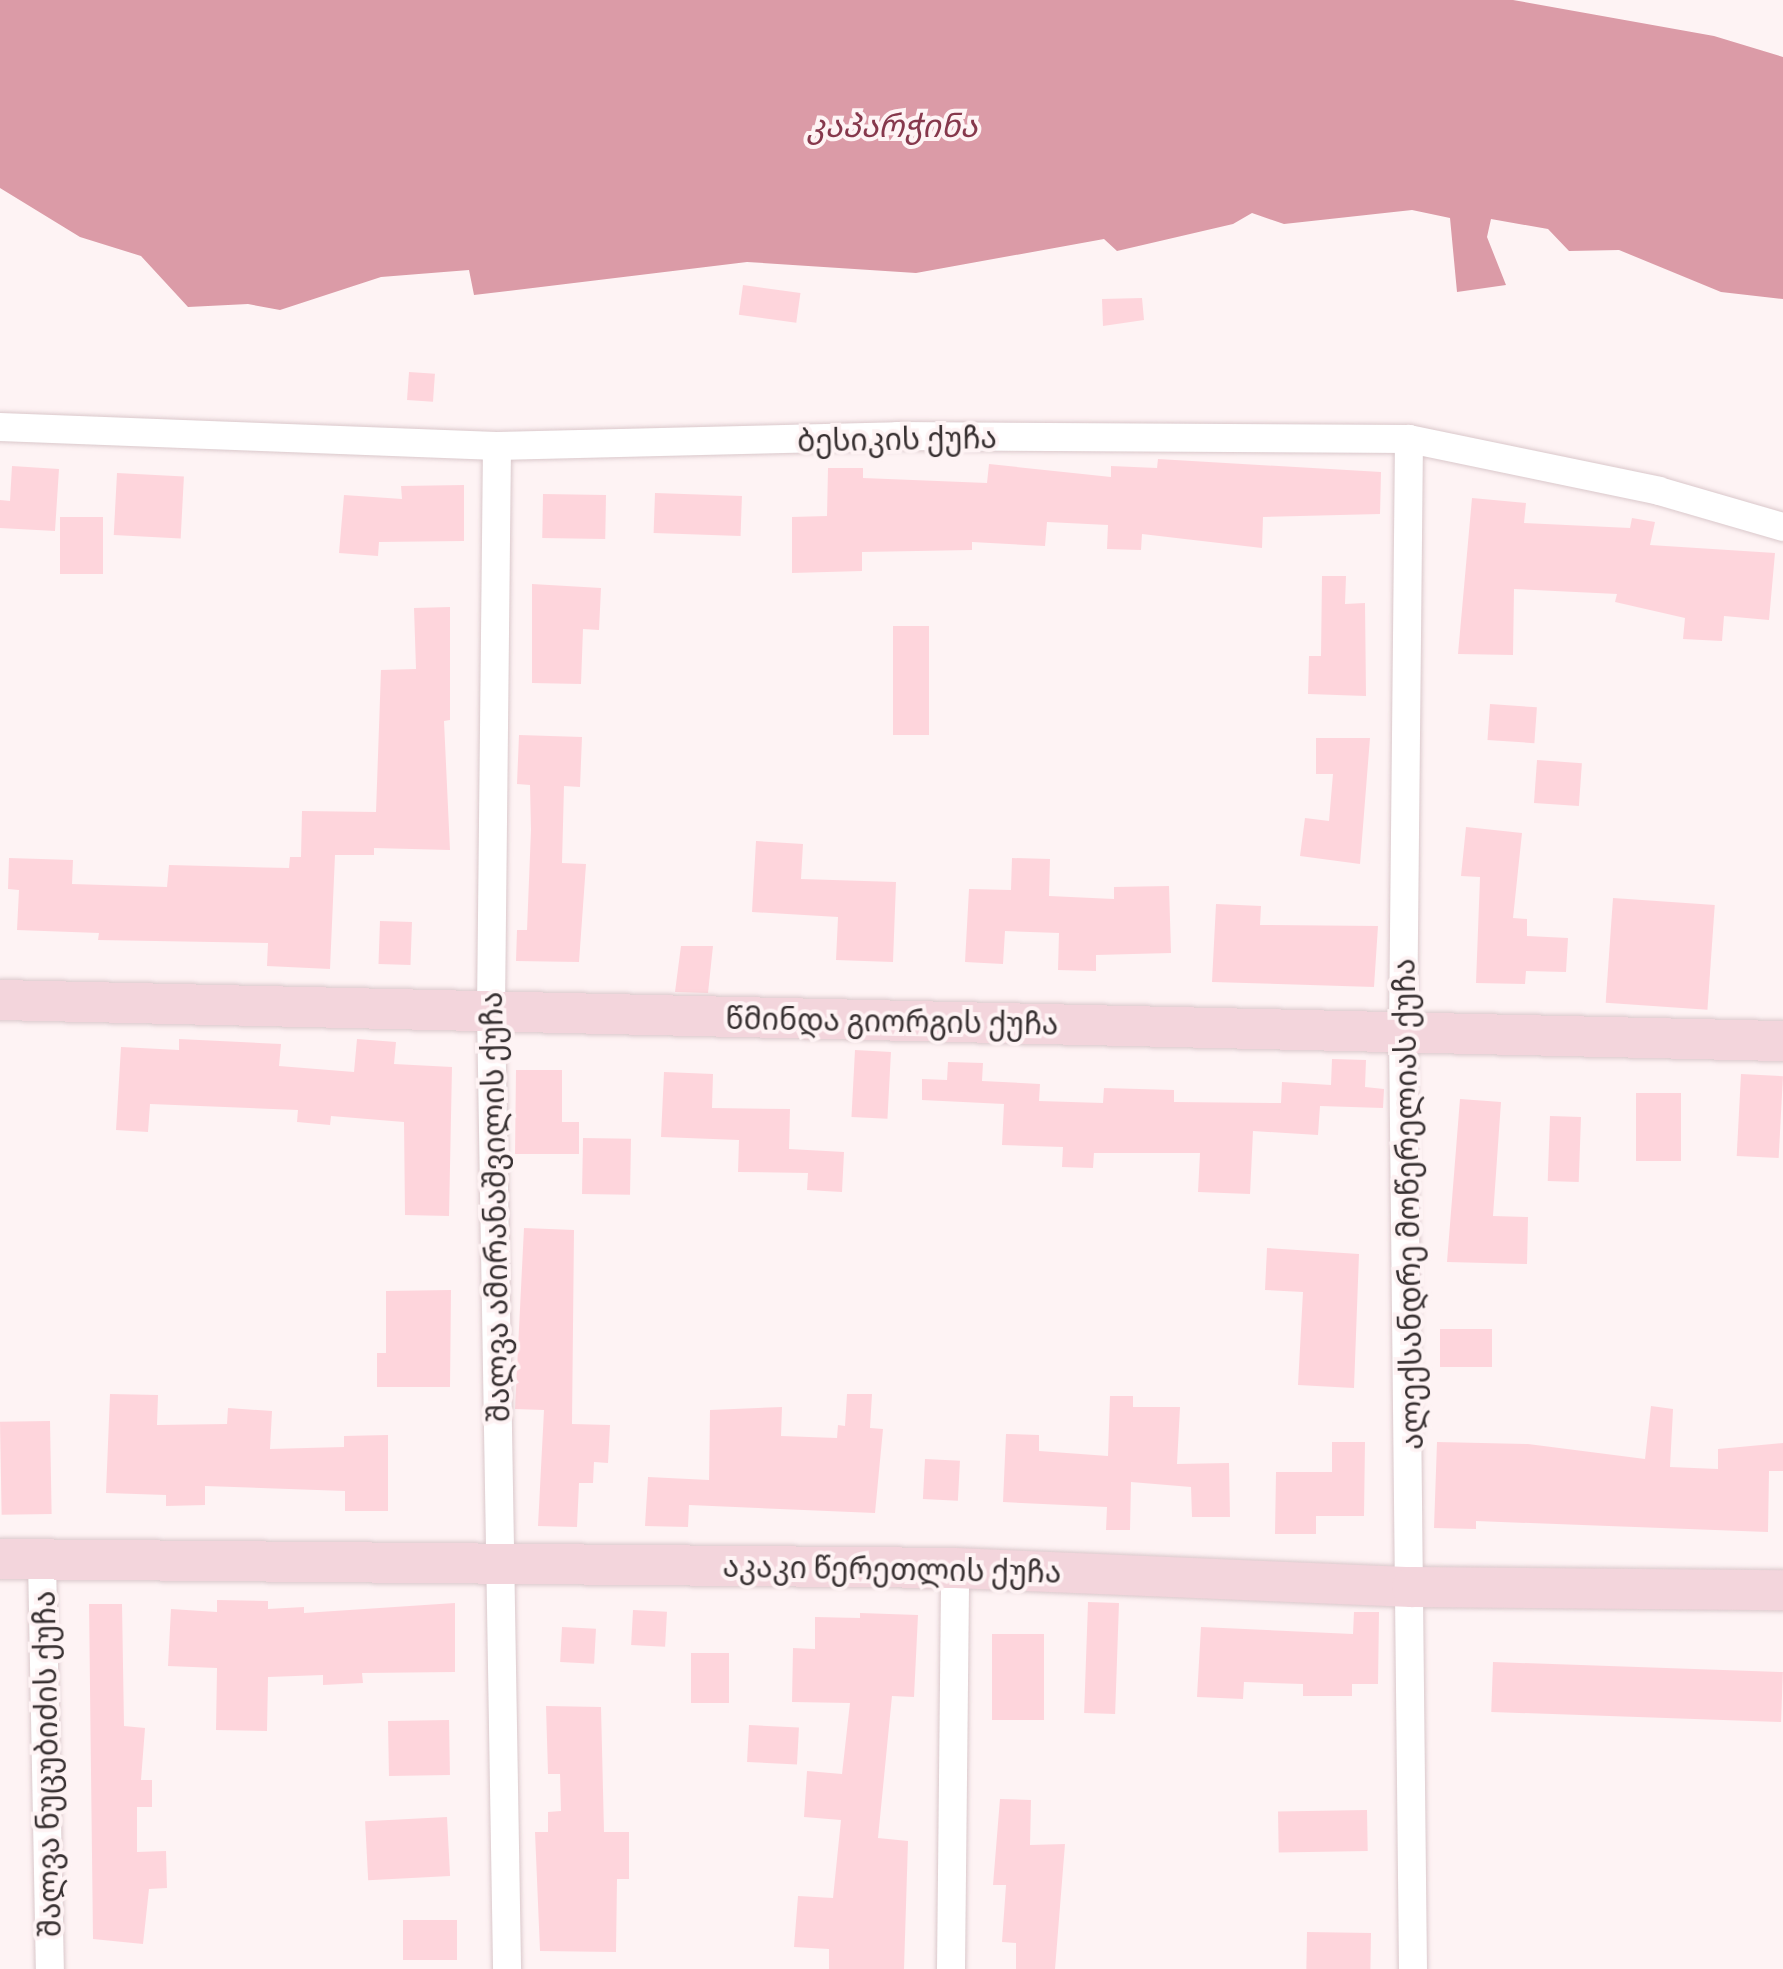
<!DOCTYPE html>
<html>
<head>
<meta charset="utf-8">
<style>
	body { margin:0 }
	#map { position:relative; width:1783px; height:1969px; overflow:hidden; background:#fef3f4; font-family:"Exo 2","Noto Sans Georgian",sans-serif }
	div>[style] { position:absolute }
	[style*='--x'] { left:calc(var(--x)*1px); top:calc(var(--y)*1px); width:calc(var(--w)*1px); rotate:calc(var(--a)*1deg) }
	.water>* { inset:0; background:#db9ba7 }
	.building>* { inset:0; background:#fed5dc; transform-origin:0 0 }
	.roads { filter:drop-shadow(0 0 2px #dac8cb) drop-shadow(0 0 2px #dac8cb) }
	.minor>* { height:28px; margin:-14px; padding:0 14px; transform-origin:14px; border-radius:14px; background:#fff }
	.secondary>* { height:40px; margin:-20px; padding:0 20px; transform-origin:20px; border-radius:20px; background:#f3d5dc }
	span { translate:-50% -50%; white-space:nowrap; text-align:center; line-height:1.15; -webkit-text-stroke:8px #fef3f4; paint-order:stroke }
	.street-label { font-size:30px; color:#373031 }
	.water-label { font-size:32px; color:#86384c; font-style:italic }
</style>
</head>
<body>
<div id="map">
	<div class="water">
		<div style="clip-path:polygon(0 0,1513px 0,1714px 36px,1783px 57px,1783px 299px,1721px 292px,1619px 250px,1569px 251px,1548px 229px,1491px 219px,1487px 237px,1506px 285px,1457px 292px,1450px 218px,1412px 210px,1284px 224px,1252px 213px,1233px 224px,1117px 251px,1104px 239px,916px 273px,747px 262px,474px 295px,469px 270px,381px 277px,280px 310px,248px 304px,188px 307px,141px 256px,80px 237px,0 188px)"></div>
	</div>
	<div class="building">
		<div style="left:743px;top:285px;width:58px;height:30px;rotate:8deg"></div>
		<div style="clip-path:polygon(1142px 298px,1144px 320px,1103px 326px,1102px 299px)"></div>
		<div style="left:409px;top:372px;width:26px;height:28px;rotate:4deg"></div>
		<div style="clip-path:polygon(1158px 459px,1381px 472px,1380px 514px,1263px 517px,1262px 548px,1142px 534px,1141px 550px,1107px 549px,1108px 525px,1047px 522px,1045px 546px,972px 542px,972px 550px,862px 552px,862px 571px,792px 573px,792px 517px,827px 516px,828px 468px,863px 468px,863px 478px,987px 483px,989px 464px,1111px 477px,1111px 466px,1157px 468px)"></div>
		<div style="clip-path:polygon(12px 466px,59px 469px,55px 531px,0 528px,0 500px,10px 501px)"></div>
		<div style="left:117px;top:473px;width:67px;height:62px;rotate:3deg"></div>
		<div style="clip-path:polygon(464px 485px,464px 541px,379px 542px,378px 556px,339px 553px,344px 495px,402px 499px,401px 486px)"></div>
		<div style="left:655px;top:493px;width:87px;height:40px;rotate:2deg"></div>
		<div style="left:543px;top:494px;width:63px;height:44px;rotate:1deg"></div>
		<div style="clip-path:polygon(1472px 498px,1526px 503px,1524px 523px,1630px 528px,1632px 518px,1655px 522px,1650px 545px,1775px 553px,1769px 620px,1724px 616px,1722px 641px,1683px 639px,1685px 618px,1615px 602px,1617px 594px,1514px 589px,1513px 655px,1458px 654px)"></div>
		<div style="left:60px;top:517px;width:43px;height:57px"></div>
		<div style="clip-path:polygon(1322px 576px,1346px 576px,1345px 604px,1365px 603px,1366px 696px,1308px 694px,1309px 656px,1321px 656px)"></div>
		<div style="clip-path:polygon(532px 584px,601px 588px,599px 630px,583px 629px,581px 684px,532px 683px)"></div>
		<div style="clip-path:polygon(450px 607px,450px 720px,444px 721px,450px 850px,374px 848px,374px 855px,335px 855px,330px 969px,267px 966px,268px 943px,98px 940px,99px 933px,17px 930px,19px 890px,8px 889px,9px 858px,73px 860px,72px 884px,167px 887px,169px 865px,289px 868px,290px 857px,301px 857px,302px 811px,376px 812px,381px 670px,416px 669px,414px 608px)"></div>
		<div style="left:893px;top:626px;width:36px;height:109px"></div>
		<div style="left:1490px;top:704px;width:47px;height:36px;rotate:4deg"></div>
		<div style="clip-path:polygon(519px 735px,582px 737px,580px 787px,564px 786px,562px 863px,586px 864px,579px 962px,516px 961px,517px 930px,527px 930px,531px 830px,530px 785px,517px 784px)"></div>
		<div style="clip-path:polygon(1316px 738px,1370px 738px,1360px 864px,1300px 856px,1305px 818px,1329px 821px,1333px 774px,1316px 774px)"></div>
		<div style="left:1537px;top:760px;width:45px;height:43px;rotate:4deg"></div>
		<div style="clip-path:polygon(1466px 827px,1522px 833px,1513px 918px,1527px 919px,1527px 936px,1568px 938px,1566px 972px,1526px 971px,1525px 984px,1476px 983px,1480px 877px,1461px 876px)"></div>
		<div style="clip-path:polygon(756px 841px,803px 844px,801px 879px,896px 882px,893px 962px,836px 960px,838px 917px,752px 912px)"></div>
		<div style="clip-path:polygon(1012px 858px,1050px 859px,1049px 896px,1114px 899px,1114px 887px,1169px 886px,1171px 953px,1096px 955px,1096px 971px,1058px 970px,1059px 933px,1005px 931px,1003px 964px,965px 962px,969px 889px,1011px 890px)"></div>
		<div style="left:1613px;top:898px;width:102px;height:105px;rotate:4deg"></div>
		<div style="clip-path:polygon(1216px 904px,1261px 906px,1260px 925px,1378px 926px,1374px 987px,1212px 982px)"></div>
		<div style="left:380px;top:921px;width:32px;height:43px;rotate:2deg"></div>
		<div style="clip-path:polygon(681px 946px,713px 946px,708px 993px,675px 992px)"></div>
		<div style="clip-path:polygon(179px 1039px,281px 1044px,279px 1066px,354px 1072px,357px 1039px,396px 1042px,394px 1064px,452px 1067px,449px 1216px,405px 1215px,404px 1122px,331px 1116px,330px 1125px,297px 1122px,298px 1110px,150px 1104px,148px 1132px,116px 1130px,121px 1047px,179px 1050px)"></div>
		<div style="left:855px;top:1050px;width:36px;height:67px;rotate:3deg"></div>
		<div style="clip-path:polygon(1332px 1059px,1366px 1060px,1365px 1087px,1384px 1089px,1383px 1108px,1320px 1106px,1318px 1135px,1253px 1131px,1250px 1194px,1198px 1192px,1200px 1153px,1094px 1153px,1093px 1168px,1062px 1167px,1063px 1147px,1002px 1145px,1004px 1104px,922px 1100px,922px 1079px,947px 1080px,948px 1062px,983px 1063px,982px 1081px,1040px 1084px,1039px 1101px,1103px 1103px,1104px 1088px,1174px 1090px,1174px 1102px,1281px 1103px,1282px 1082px,1331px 1085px)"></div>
		<div style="clip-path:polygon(516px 1070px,562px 1070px,562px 1122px,579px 1122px,579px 1154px,515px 1154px)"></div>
		<div style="clip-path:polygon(664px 1072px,713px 1074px,712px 1108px,790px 1109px,789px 1149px,844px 1152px,842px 1192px,807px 1190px,808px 1173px,738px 1172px,739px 1140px,661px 1137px)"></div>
		<div style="left:1741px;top:1074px;width:42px;height:82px;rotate:3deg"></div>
		<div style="left:1636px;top:1093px;width:45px;height:68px"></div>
		<div style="clip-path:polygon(1460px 1099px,1501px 1102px,1493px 1216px,1528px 1217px,1527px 1264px,1447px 1262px)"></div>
		<div style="left:1550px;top:1116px;width:31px;height:65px;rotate:2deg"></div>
		<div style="left:583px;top:1138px;width:48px;height:56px;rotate:1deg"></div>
		<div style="clip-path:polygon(524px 1228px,574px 1230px,572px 1424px,610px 1425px,608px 1463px,594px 1462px,593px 1483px,579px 1483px,577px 1527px,538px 1526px,544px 1410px,515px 1409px)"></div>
		<div style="clip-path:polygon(1267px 1248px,1359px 1254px,1354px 1388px,1298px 1385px,1303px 1292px,1265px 1290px)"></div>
		<div style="clip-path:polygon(451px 1290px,450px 1387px,377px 1387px,377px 1353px,386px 1353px,386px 1291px)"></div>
		<div style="left:1440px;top:1329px;width:52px;height:38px"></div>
		<div style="clip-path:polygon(110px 1394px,158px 1395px,157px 1425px,227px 1424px,228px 1408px,272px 1411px,270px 1449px,344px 1447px,344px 1436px,388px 1435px,388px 1511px,345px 1511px,345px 1491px,205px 1486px,205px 1505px,166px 1506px,166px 1495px,106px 1493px)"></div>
		<div style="clip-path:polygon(847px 1394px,872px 1394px,870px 1428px,883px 1429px,875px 1513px,689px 1505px,688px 1527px,645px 1526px,648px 1477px,709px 1480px,710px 1410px,782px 1407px,781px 1436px,837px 1438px,838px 1425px,845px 1426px)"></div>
		<div style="clip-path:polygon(1110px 1396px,1133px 1396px,1133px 1407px,1180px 1407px,1177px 1464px,1229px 1463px,1230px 1517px,1192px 1517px,1191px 1487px,1131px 1482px,1130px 1530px,1106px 1530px,1107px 1507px,1003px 1502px,1006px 1434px,1039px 1435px,1039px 1451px,1108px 1456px)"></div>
		<div style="clip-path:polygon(1651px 1406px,1673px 1409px,1670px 1467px,1718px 1469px,1718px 1449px,1783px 1443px,1783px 1471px,1769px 1471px,1768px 1532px,1476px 1521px,1476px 1529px,1434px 1528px,1437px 1442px,1528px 1444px,1645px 1459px)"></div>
		<div style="left:50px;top:1421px;width:93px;height:50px;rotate:89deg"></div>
		<div style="clip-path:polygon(1332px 1442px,1365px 1442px,1364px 1516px,1316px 1516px,1316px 1534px,1275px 1534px,1276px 1472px,1332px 1472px)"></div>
		<div style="left:925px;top:1459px;width:35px;height:40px;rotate:3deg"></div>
		<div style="clip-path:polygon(217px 1600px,268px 1601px,268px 1609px,304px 1607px,304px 1613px,455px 1603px,455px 1672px,362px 1673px,363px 1683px,323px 1685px,323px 1675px,268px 1677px,267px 1731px,216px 1730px,217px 1668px,168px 1666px,171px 1609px,217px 1612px)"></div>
		<div style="left:1088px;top:1602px;width:31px;height:111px;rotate:2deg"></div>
		<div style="clip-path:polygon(89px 1604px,122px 1604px,124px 1726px,145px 1728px,141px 1780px,152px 1780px,152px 1807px,137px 1807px,137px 1852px,166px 1851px,167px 1888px,149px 1889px,143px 1944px,93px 1939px)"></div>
		<div style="left:633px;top:1610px;width:34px;height:35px;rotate:3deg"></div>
		<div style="clip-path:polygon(1354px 1612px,1379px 1612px,1378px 1684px,1352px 1684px,1352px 1696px,1303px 1696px,1303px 1684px,1244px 1682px,1243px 1699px,1197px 1697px,1201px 1627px,1353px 1634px)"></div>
		<div style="clip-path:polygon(860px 1613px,918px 1615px,914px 1697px,892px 1696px,878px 1838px,908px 1841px,904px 1969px,829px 1969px,829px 1949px,794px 1947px,798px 1896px,833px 1898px,841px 1820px,804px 1817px,807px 1771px,842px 1774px,850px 1703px,792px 1702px,793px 1648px,815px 1649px,815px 1617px,860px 1618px)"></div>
		<div style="left:562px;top:1627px;width:34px;height:35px;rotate:3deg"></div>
		<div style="left:992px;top:1634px;width:52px;height:86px"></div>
		<div style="left:691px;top:1653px;width:38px;height:50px"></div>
		<div style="left:1493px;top:1662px;width:290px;height:50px;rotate:2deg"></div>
		<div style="clip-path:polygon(546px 1706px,601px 1707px,604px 1832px,629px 1832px,629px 1879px,617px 1879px,616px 1952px,540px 1951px,535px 1832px,548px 1832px,548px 1812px,561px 1811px,560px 1774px,548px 1774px)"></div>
		<div style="left:449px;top:1720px;width:55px;height:61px;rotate:89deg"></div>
		<div style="left:749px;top:1725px;width:50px;height:37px;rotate:3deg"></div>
		<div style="clip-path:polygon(1000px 1799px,1031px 1800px,1030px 1845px,1065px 1844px,1055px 1969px,1016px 1969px,1016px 1943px,1002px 1942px,1006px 1885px,993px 1885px)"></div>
		<div style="left:1367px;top:1810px;width:41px;height:89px;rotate:89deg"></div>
		<div style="left:447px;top:1817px;width:59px;height:82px;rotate:87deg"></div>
		<div style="left:403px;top:1920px;width:54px;height:40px"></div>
		<div style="left:1307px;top:1932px;width:64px;height:37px;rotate:1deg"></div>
	</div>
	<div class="roads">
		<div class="minor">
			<div style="--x:0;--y:427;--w:497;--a:2.2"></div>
			<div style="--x:497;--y:446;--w:400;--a:-1.4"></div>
			<div style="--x:897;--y:436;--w:512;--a:0.34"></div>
			<div style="--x:1409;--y:439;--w:255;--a:11.7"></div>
			<div style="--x:1659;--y:491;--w:129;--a:16.2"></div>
			<div style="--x:1409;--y:439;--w:593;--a:90.58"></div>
			<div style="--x:1403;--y:1032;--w:937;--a:89.39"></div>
			<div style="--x:497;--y:446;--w:565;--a:90.61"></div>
			<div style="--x:491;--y:1011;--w:958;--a:89.04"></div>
			<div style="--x:42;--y:1560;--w:409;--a:88.9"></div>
			<div style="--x:951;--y:1969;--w:401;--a:-89.4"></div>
		</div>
		<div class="secondary">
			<div style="--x:0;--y:1000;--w:1783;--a:1.32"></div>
			<div style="--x:0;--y:1559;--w:955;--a:0.54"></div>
			<div style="--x:955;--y:1568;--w:457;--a:2.4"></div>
			<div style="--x:1412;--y:1587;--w:371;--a:0.5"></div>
		</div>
	</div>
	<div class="street-label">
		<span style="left:897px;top:438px;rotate:-1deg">ბესიკის ქუჩა</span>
		<span style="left:892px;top:1020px;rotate:1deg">წმინდა გიორგის ქუჩა</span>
		<span style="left:1407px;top:1204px;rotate:-91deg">ალექსანდრე მოწერელიას ქუჩა</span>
		<span style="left:494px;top:1207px;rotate:-91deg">შალვა ამირანაშვილის ქუჩა</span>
		<span style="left:892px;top:1568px;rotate:1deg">აკაკი წერეთლის ქუჩა</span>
		<span style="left:46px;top:1764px;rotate:-91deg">შალვა ნუცუბიძის ქუჩა</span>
	</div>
	<div class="water-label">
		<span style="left:892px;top:124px">კაპარჭინა</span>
	</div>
</div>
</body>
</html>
